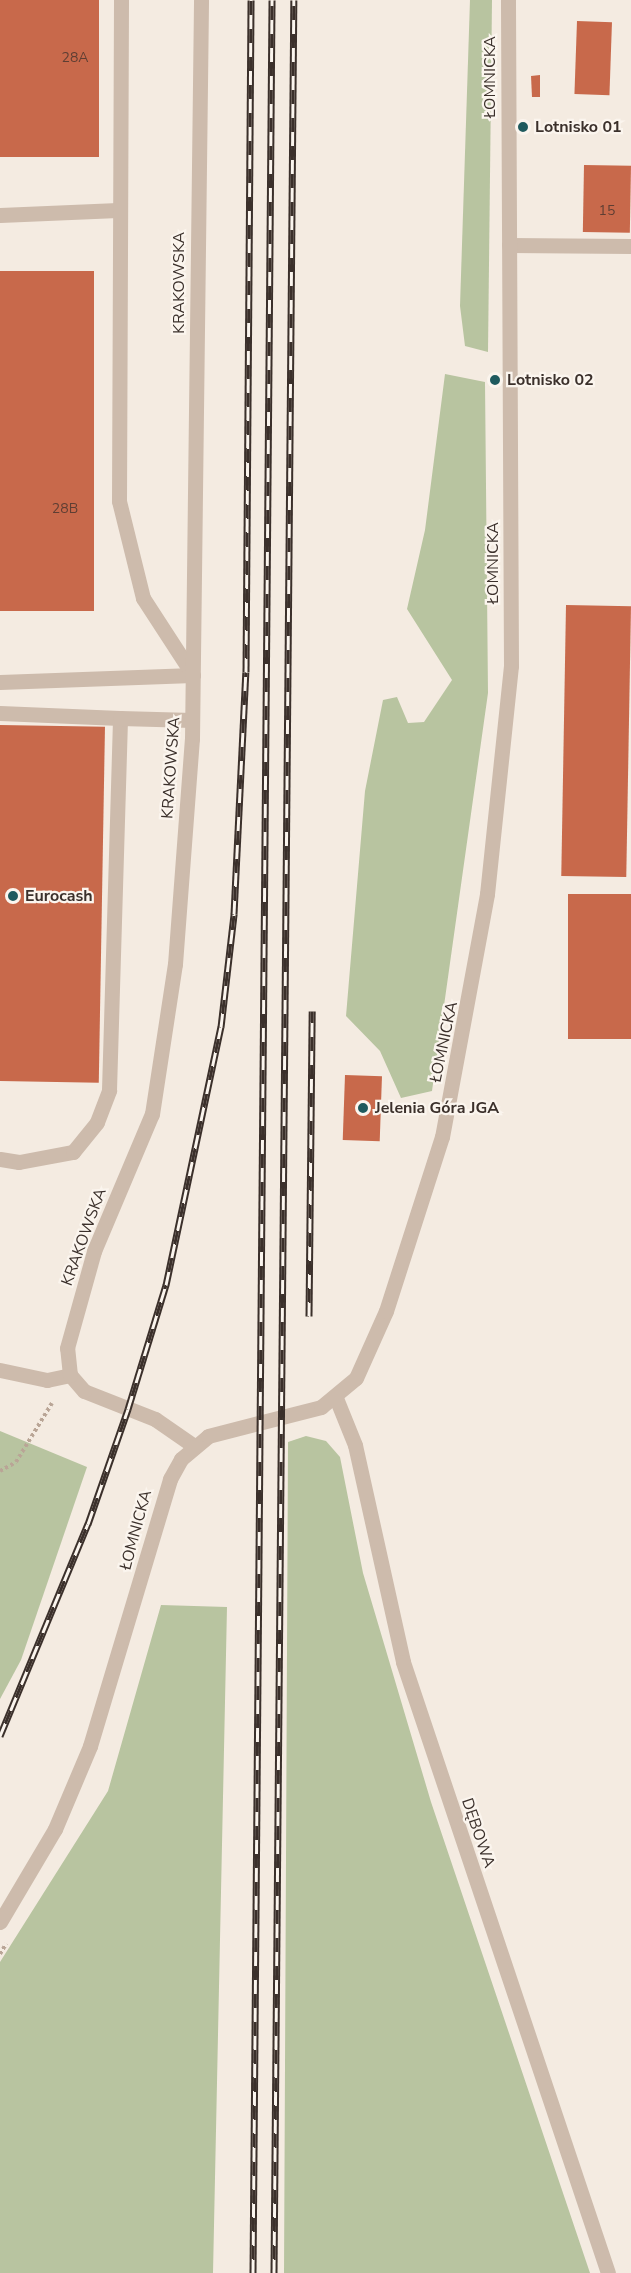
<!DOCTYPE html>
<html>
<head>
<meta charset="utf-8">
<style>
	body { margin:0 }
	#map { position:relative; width:631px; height:2273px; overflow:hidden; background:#f4ebe1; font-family:"Nunito Sans",sans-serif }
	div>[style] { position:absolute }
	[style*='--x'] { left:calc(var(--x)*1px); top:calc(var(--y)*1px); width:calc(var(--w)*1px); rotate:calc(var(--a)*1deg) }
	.green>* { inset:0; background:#b8c4a0 }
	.building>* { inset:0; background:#c8694b; transform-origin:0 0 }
	.path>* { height:4px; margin-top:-2px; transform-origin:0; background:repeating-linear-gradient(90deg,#b9a596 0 3px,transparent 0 6px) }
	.minor>* { height:15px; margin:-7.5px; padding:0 7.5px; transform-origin:7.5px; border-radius:7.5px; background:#cdbbac }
	.rail>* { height:7px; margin-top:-3.5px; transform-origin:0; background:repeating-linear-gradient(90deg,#fbf5ee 0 14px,#3b302b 0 28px); box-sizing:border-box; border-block:2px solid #3b302b }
	.dots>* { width:16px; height:16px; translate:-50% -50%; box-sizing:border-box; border:3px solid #fbf5ee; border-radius:50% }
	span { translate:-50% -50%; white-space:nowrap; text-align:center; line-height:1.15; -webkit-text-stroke:4.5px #fbf5ee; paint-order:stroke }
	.number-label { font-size:14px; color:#5e3e33 }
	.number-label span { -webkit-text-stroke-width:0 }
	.street-label { font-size:16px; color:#3b302b }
	.poi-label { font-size:16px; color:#3b302b; font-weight:700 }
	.left { translate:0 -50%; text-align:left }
</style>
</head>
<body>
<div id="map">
	<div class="green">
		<div style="clip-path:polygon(470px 0,492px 0,488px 352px,465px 346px,460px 306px)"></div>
		<div style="clip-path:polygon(445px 374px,485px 382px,488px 693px,432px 1091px,401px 1098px,380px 1051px,346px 1016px,365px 791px,383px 700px,397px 697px,408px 723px,424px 722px,452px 680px,407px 609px,425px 530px)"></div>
		<div style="clip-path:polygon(0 1431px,87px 1467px,21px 1660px,0 1699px)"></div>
		<div style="clip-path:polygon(306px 1436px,326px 1441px,340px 1457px,363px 1573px,431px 1802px,590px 2273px,284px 2273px,288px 1442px)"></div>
		<div style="clip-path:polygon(161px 1605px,227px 1607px,213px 2273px,0 2273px,0 1962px,108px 1791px)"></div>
	</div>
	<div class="building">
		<div style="left:0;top:0;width:99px;height:157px"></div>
		<div style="left:577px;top:21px;width:35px;height:73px;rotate:2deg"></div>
		<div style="clip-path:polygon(540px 75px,540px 97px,532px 97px,531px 76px)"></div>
		<div style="left:584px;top:165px;width:47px;height:67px;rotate:1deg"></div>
		<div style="left:0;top:271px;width:94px;height:340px"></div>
		<div style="left:566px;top:605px;width:65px;height:271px;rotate:1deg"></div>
		<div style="left:0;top:725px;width:105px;height:356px;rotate:1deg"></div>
		<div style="left:568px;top:894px;width:63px;height:145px"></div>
		<div style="left:345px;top:1075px;width:37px;height:65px;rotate:2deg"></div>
	</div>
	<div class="path">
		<div style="--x:0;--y:1471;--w:18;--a:-29"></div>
		<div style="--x:16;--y:1462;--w:69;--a:-58.6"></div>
		<div style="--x:0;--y:1954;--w:12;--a:-59"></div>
	</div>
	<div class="minor">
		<div style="--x:0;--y:215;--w:118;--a:-2.4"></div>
		<div style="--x:509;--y:245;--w:122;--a:0.5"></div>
		<div style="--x:0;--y:682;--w:193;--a:-2.1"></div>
		<div style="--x:193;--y:675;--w:92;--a:-123"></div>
		<div style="--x:143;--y:598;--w:100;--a:-103.9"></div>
		<div style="--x:119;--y:501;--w:501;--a:-89.77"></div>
		<div style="--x:0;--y:713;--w:120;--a:2.4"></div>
		<div style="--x:0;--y:1159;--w:19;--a:9"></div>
		<div style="--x:19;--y:1162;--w:55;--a:-10.5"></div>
		<div style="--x:73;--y:1152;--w:38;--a:-51"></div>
		<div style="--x:97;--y:1122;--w:34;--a:-69"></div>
		<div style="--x:109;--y:1090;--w:372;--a:-88.3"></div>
		<div style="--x:120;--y:718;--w:72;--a:1.6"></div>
		<div style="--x:0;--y:1370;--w:48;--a:12"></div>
		<div style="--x:47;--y:1380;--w:24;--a:-12"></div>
		<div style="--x:336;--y:1398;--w:51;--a:68"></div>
		<div style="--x:355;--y:1445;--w:222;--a:77.5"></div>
		<div style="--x:403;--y:1662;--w:644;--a:71.45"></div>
		<div style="--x:194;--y:1446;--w:47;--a:-145.3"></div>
		<div style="--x:155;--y:1419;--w:76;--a:-158.5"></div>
		<div style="--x:84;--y:1391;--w:21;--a:-131"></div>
		<div style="--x:70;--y:1375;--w:27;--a:-96"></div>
		<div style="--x:67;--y:1348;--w:101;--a:-74.4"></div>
		<div style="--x:94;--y:1251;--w:149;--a:-67.1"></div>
		<div style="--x:152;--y:1114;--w:152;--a:-81.3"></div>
		<div style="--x:175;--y:964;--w:226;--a:-85.7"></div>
		<div style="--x:192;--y:739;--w:739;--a:-89.3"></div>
		<div style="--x:0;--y:1922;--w:108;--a:-59.4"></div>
		<div style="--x:55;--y:1829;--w:90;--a:-67.1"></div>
		<div style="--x:90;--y:1746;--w:279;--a:-73.3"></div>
		<div style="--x:170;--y:1479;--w:23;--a:-61"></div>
		<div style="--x:181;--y:1459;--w:35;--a:-40"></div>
		<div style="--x:208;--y:1436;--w:117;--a:-14.4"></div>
		<div style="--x:321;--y:1407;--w:45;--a:-39.6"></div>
		<div style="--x:356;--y:1378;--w:73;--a:-65.9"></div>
		<div style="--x:386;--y:1311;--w:183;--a:-72.2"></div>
		<div style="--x:442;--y:1137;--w:247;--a:-79.5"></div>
		<div style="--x:487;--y:894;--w:229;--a:-84"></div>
		<div style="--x:511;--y:666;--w:666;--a:-90.26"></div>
	</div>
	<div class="rail">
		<div style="--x:309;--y:1316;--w:305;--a:-89.4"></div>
		<div style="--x:0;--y:1736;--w:230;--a:-67.5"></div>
		<div style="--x:88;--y:1524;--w:122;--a:-70.8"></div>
		<div style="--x:128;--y:1409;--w:130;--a:-73"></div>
		<div style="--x:166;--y:1285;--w:264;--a:-78"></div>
		<div style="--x:221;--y:1027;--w:114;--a:-83.4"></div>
		<div style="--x:234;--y:914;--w:242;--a:-87.2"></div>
		<div style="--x:246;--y:672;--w:672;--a:-89.57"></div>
		<div style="--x:253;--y:2273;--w:2273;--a:-89.52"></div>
		<div style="--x:274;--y:2273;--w:2273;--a:-89.5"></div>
	</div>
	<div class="dots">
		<div style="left:523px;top:127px;background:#1f5a5e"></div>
		<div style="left:495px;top:380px;background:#1f5a5e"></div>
		<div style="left:13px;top:896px;background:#1f5a5e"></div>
		<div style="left:363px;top:1108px;background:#1f5a5e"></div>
	</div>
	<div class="number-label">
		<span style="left:75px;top:58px">28A</span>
		<span style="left:607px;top:211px">15</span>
		<span style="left:65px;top:509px">28B</span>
	</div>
	<div class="street-label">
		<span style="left:490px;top:77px;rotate:-90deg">ŁOMNICKA</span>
		<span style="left:179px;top:283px;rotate:-90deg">KRAKOWSKA</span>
		<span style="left:493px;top:563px;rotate:-90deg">ŁOMNICKA</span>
		<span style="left:171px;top:768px;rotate:-86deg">KRAKOWSKA</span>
		<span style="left:444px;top:1042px;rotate:-78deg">ŁOMNICKA</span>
		<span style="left:84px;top:1237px;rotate:-70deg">KRAKOWSKA</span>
		<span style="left:136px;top:1530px;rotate:-75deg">ŁOMNICKA</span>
		<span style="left:478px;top:1833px;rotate:71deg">DĘBOWA</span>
	</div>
	<div class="poi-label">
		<span class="left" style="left:535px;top:127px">Lotnisko 01</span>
		<span class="left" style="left:507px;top:380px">Lotnisko 02</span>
		<span class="left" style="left:25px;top:896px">Eurocash</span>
		<span class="left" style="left:375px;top:1108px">Jelenia Góra JGA</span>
	</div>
</div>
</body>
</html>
